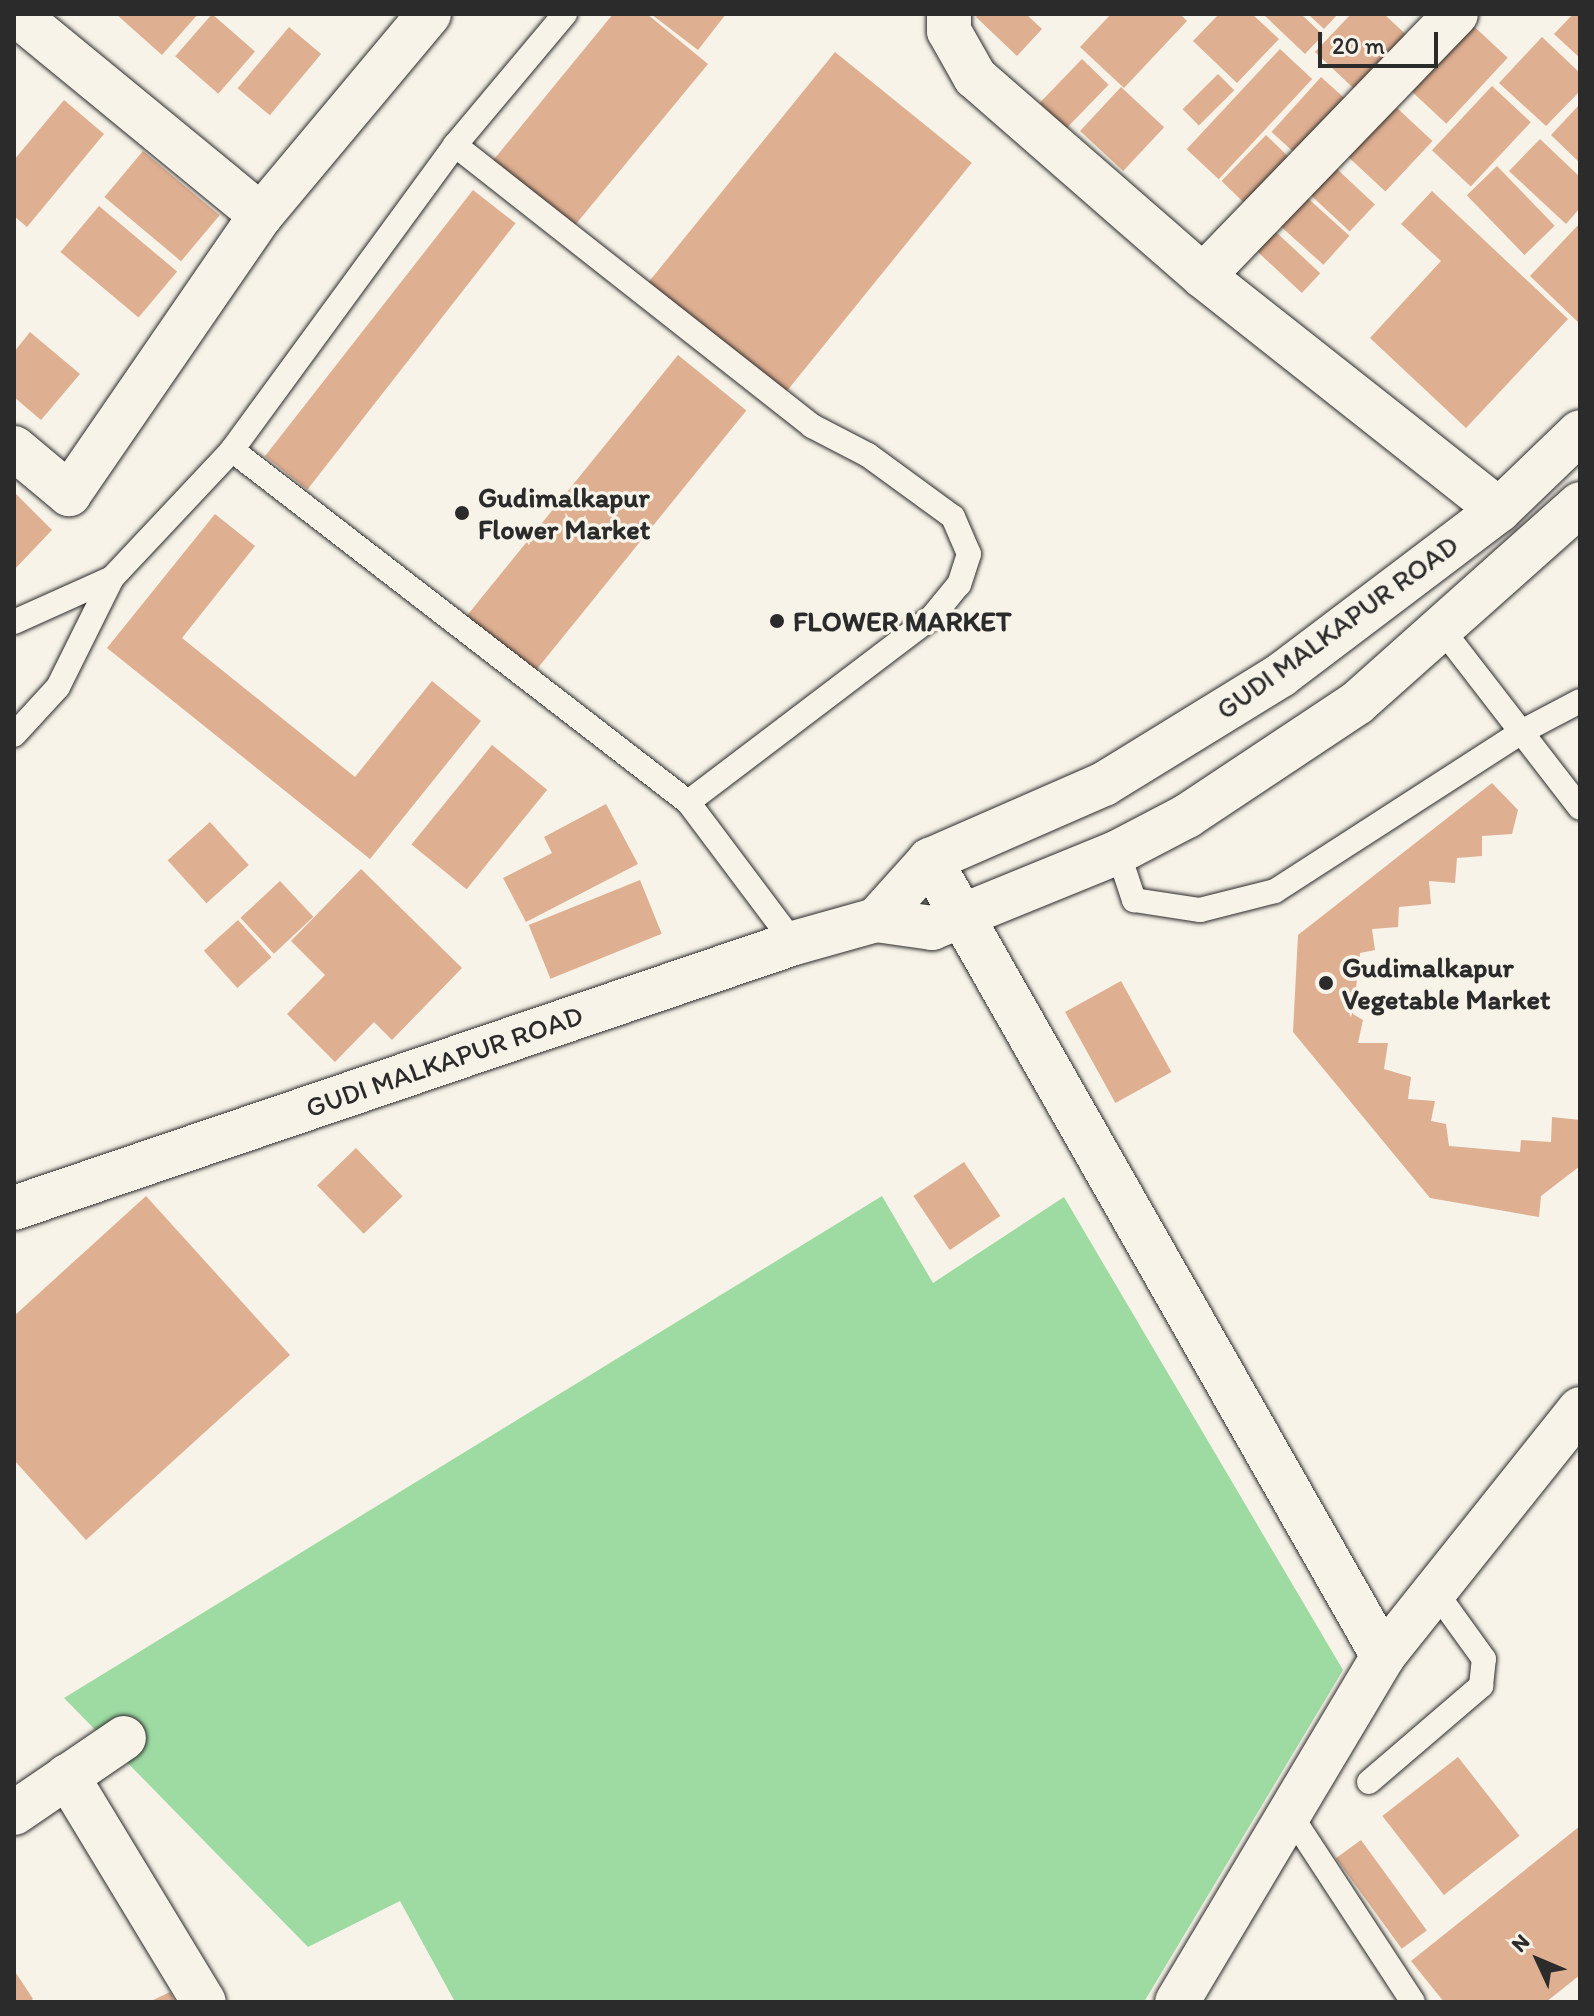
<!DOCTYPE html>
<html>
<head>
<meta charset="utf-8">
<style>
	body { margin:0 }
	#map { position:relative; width:1594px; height:2016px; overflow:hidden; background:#f7f3e8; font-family:Itim,sans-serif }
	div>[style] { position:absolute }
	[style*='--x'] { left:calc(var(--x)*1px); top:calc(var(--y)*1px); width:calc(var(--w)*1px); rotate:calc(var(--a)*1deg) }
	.green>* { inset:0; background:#9edba3 }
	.building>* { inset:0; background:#dfaf91; transform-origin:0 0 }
	.roads { filter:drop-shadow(0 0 2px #2b2b2b) drop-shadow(0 0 2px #2b2b2b) }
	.service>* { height:24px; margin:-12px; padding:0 12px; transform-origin:12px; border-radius:12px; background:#f7f3e8 }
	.minor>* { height:44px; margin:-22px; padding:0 22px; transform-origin:22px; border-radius:22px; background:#f7f3e8 }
	.tertiary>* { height:44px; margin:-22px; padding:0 22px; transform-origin:22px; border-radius:22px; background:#f7f3e8 }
	.dots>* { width:22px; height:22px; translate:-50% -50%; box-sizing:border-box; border:4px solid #f7f3e8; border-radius:50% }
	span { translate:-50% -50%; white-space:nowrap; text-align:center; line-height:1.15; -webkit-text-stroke:7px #f7f3e8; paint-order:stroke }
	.poi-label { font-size:28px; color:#2b2b2b; font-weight:700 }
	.left { translate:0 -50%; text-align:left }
	.street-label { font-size:28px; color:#2b2b2b }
	.frame { position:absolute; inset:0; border:16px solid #2b2b2b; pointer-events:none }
	.north { position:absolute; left:1498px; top:1920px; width:80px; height:80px; -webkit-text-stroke:6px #f7f3e8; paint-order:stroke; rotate:314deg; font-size:22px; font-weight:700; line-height:32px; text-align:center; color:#2b2b2b }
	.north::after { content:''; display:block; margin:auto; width:28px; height:36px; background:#2b2b2b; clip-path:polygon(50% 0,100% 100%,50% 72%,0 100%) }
	.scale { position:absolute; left:1318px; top:32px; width:120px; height:36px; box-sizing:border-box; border:4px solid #2b2b2b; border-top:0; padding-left:10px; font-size:24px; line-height:28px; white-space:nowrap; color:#2b2b2b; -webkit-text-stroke:6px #f7f3e8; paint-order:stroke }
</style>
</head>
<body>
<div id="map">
	<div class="green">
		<div style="clip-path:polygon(882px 1196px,933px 1283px,1064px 1197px,1343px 1670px,1144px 2002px,455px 2002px,400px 1901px,308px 1947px,64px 1698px)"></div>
	</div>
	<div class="building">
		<div style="clip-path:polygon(116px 14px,198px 14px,162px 55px)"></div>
		<div style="left:212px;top:14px;width:57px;height:56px;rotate:41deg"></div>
		<div style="clip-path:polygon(613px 14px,647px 14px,708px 64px,571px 230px,491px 163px)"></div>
		<div style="clip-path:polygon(651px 14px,726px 14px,698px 50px)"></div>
		<div style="clip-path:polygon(979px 14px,1026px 14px,1042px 29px,1017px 56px,976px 17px)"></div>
		<div style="clip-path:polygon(1111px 14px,1180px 14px,1187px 21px,1124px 88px,1080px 47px)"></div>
		<div style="clip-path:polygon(1219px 14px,1252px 14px,1279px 39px,1237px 83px,1193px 41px)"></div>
		<div style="clip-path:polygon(1263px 14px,1301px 14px,1323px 35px,1305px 54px)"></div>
		<div style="clip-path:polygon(1308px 14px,1338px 14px,1324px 29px)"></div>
		<div style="clip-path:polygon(1351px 14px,1384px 14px,1415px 43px,1364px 98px,1315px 52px)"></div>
		<div style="clip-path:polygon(1573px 14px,1580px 14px,1580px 58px,1554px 34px)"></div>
		<div style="left:1466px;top:19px;width:57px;height:90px;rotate:43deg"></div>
		<div style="left:289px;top:27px;width:42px;height:80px;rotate:40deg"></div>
		<div style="clip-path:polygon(1542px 37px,1580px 73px,1580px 91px,1546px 126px,1499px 83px)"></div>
		<div style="left:1280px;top:49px;width:44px;height:137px;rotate:43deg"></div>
		<div style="left:835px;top:52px;width:176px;height:298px;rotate:39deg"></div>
		<div style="left:1082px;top:59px;width:37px;height:61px;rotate:44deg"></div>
		<div style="left:1218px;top:74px;width:23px;height:50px;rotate:45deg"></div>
		<div style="left:1321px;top:77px;width:47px;height:74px;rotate:42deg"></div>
		<div style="left:1492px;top:86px;width:53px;height:88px;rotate:43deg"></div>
		<div style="left:1121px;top:87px;width:59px;height:60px;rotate:43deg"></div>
		<div style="left:1382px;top:94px;width:69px;height:69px;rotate:43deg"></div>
		<div style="clip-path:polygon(64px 100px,104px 134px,27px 227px,14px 216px,14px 160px)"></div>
		<div style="clip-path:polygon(1580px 104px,1580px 163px,1551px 135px)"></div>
		<div style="left:1266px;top:135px;width:42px;height:64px;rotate:44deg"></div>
		<div style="clip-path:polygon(1540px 139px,1580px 177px,1580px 208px,1566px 224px,1509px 171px)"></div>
		<div style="left:143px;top:151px;width:100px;height:60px;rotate:40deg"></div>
		<div style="left:1323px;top:156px;width:71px;height:37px;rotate:43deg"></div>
		<div style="left:1497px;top:166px;width:83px;height:42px;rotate:46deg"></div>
		<div style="left:1293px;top:185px;width:76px;height:39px;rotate:42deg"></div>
		<div style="left:473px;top:190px;width:54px;height:338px;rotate:38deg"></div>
		<div style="clip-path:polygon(1432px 191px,1568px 319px,1466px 428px,1370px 338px,1441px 261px,1401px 224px)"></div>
		<div style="left:99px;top:206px;width:102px;height:60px;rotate:40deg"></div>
		<div style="left:1261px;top:218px;width:81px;height:27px;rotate:43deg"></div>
		<div style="clip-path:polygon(1580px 223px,1580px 324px,1530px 276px)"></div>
		<div style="clip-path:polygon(30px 332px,80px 374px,41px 420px,14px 397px,14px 352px)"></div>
		<div style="left:678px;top:355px;width:88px;height:342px;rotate:39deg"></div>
		<div style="clip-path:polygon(14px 492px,52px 530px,14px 570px)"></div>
		<div style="clip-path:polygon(215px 514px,255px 546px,182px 638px,355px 777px,432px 681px,481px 721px,370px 859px,107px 648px)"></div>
		<div style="left:492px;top:745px;width:71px;height:128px;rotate:39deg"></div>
		<div style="clip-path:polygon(1492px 783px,1518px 810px,1512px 834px,1482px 836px,1482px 856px,1457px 858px,1455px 883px,1429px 881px,1431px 904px,1399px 907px,1398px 927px,1372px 929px,1375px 950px,1360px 953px,1353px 1014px,1363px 1020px,1358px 1043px,1388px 1043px,1384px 1069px,1411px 1077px,1408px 1099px,1435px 1101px,1431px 1121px,1446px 1124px,1449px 1146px,1520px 1152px,1521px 1140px,1551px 1142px,1552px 1117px,1580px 1120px,1580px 1166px,1541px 1196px,1539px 1217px,1430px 1198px,1293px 1032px,1298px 935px)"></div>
		<div style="clip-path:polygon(606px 804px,638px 864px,526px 922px,503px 878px,552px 853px,544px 837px)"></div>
		<div style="left:210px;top:822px;width:58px;height:57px;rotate:48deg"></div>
		<div style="clip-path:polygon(361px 869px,462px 968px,392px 1040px,374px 1022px,335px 1062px,287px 1014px,325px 975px,291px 941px)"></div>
		<div style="left:640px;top:880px;width:58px;height:120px;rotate:68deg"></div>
		<div style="left:280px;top:881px;width:49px;height:54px;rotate:47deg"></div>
		<div style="left:238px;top:920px;width:50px;height:46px;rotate:48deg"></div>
		<div style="left:1121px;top:981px;width:104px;height:64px;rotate:61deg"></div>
		<div style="left:356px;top:1148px;width:67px;height:54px;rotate:46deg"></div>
		<div style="left:964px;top:1162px;width:65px;height:61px;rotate:56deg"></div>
		<div style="clip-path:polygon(146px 1196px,290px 1355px,86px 1540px,14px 1460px,14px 1316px)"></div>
		<div style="left:1458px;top:1757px;width:100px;height:96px;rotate:52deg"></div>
		<div style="clip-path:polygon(1580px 1826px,1580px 1975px,1546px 2002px,1444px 2002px,1411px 1961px)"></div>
		<div style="left:1361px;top:1840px;width:112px;height:31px;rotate:54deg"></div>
		<div style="clip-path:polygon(14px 1970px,33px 1999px,29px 2002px,14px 2002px)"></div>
		<div style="clip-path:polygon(170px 1992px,175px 2002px,149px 2002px)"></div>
	</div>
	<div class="roads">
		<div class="service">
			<div style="--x:455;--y:145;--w:454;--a:38.2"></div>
			<div style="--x:812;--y:426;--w:63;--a:27.4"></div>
			<div style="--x:868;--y:455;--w:105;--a:36.1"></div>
			<div style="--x:953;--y:517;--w:40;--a:66.6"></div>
			<div style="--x:969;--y:554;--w:32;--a:108"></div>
			<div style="--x:959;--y:584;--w:43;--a:129.3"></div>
			<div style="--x:932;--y:617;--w:306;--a:142.8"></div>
			<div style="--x:232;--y:450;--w:576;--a:37.67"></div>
			<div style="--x:688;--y:802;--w:176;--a:53.1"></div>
			<div style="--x:14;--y:622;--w:107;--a:-24.2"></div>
			<div style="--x:1441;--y:628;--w:227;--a:52.3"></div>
			<div style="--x:14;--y:735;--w:65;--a:-47.5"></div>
			<div style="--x:58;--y:687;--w:122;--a:-63.6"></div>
			<div style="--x:112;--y:578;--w:175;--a:-46.8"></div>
			<div style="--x:232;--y:450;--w:378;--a:-53.8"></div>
			<div style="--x:455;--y:145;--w:171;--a:-50"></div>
			<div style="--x:1118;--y:852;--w:51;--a:71.6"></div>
			<div style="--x:1134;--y:900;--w:67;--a:8.6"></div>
			<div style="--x:1200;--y:910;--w:77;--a:-14.2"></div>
			<div style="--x:1275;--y:891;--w:295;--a:-32.8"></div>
			<div style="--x:1523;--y:731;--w:64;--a:-27.8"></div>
			<div style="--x:1369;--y:1782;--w:148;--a:-40.6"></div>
			<div style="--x:1481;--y:1686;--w:27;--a:-84"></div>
			<div style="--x:1484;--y:1659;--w:84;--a:-125.8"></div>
			<div style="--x:1288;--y:1811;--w:228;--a:56.8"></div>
		</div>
		<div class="minor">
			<div style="--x:16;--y:14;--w:317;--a:39.4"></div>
			<div style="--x:949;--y:14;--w:17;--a:90"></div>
			<div style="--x:949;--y:31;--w:53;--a:60.5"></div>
			<div style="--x:975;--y:77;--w:303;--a:41.1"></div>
			<div style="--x:1203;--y:276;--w:377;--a:38.3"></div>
			<div style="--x:1203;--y:276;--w:364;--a:-46"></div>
			<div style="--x:14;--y:448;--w:72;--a:39.9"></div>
			<div style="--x:69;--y:494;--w:339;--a:-55.5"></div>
			<div style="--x:261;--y:215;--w:262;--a:-50.1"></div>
			<div style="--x:930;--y:860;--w:916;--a:60.36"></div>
			<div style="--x:67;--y:1776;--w:264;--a:58.8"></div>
			<div style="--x:14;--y:1813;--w:133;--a:-34.3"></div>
			<div style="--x:1177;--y:2002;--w:403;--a:-59.2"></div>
			<div style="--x:1383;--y:1656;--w:316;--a:-51.4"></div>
		</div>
		<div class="tertiary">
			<div style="--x:876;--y:920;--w:81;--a:-48"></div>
			<div style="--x:930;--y:860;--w:190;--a:-23.6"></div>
			<div style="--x:1104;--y:784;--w:208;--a:-31.6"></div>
			<div style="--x:1281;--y:675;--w:273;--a:-37.1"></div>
			<div style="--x:1499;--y:510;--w:112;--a:-43.9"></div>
			<div style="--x:14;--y:1208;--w:824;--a:-18.76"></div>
			<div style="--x:794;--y:943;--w:85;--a:-15.7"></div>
			<div style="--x:876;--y:920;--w:57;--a:8.1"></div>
			<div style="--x:932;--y:928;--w:201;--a:-22.2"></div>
			<div style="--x:1118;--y:852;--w:78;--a:-27.6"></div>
			<div style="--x:1187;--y:816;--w:204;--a:-33.6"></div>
			<div style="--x:1357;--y:703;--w:299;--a:-41.7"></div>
		</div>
	</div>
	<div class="dots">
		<div style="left:462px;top:513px;background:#2b2b2b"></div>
		<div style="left:777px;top:621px;background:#2b2b2b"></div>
		<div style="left:1326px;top:983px;background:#2b2b2b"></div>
	</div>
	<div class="poi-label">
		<span class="left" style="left:478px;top:513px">Gudimalkapur<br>Flower Market</span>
		<span class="left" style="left:793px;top:621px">FLOWER MARKET</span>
		<span class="left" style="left:1342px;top:983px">Gudimalkapur<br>Vegetable Market</span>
	</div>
	<div class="street-label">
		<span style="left:1337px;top:627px;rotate:-36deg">GUDI MALKAPUR ROAD</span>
		<span style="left:444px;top:1061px;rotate:-19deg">GUDI MALKAPUR ROAD</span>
	</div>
	<div class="frame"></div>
	<div class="north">N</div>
	<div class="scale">20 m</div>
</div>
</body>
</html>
